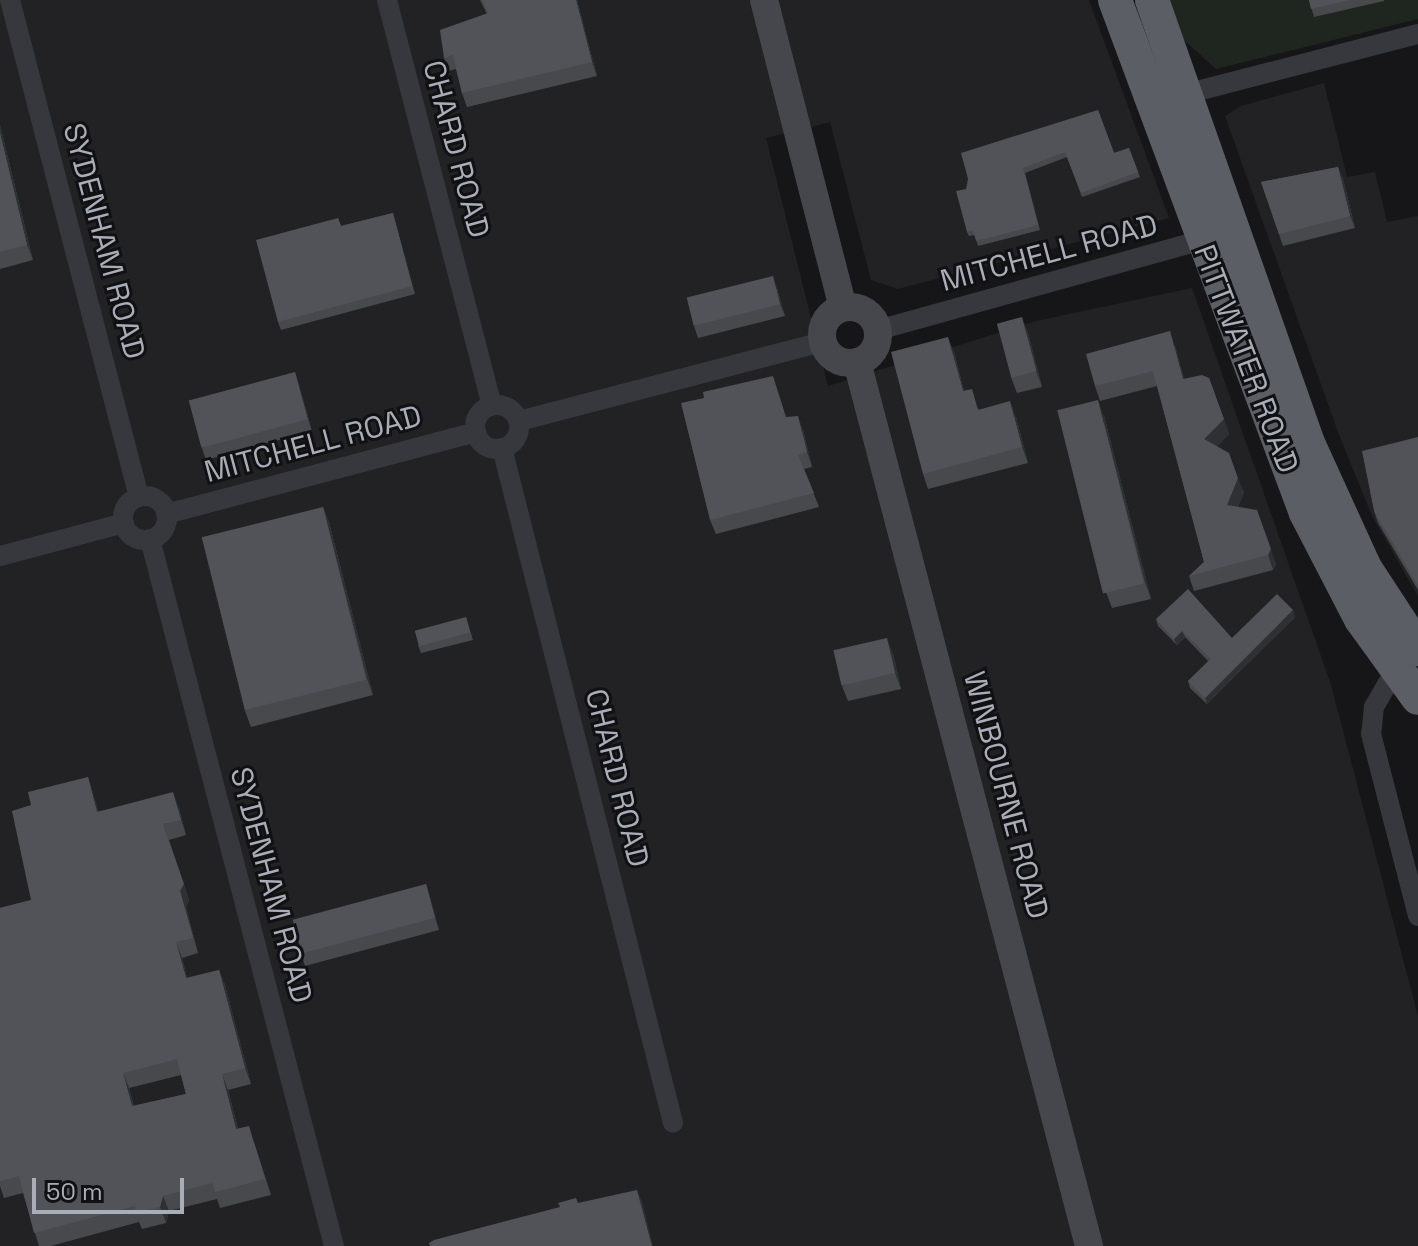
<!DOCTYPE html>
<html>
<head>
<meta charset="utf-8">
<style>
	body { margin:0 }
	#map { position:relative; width:1418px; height:1246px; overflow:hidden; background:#161618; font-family:"Space Grotesk",sans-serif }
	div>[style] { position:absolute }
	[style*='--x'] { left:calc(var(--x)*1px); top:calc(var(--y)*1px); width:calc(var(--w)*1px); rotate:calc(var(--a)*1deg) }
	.built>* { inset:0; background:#222225 }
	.green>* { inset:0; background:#1e261f }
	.minor>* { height:20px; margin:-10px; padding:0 10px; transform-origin:10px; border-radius:10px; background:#37383d }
	.minor>.ring { margin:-10px; padding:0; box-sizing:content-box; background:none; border:20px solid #37383d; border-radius:50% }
	.secondary>* { height:28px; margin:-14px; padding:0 14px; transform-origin:14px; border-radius:14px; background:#45474d }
	.secondary>.ring { margin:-14px; padding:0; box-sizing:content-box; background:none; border:28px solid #45474d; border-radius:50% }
	.trunk>* { height:34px; margin:-17px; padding:0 17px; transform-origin:17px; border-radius:17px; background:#5b5e65 }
	.wall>* { inset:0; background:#47494d }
	.shaded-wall>* { inset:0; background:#2f3033 }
	.building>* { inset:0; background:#525359; transform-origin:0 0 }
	span { translate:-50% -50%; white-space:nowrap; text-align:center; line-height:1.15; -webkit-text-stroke:6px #111113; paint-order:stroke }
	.street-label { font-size:30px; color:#a8adb8 }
	.scale { position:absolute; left:32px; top:1178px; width:152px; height:36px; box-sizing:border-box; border:4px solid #a8adb8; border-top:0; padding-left:10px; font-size:24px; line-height:28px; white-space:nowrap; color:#a8adb8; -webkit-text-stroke:6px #111113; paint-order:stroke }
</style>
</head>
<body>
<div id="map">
	<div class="built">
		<div style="clip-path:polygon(0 0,1089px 0,1169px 218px,898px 289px,871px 280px,830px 122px,766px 138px,828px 386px,1036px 321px,1192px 288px,1331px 685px,1418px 1016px,1418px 1246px,0 1246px)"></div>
		<div style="clip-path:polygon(1324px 83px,1347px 177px,1375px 172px,1387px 222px,1418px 216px,1418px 596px,1372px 516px,1338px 432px,1225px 116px,1241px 106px)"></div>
	</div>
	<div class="green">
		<div style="clip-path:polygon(1169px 0,1418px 0,1418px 19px,1216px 69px,1184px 40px)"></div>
	</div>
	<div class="minor">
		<div style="--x:10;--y:0;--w:513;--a:75.45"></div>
		<div style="--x:387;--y:0;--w:418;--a:75.5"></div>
		<div style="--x:1178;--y:96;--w:248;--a:-14.5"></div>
		<div style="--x:878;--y:330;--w:348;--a:-15.5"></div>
		<div class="ring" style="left:475px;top:405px;width:24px;height:24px"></div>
		<div style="--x:519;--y:421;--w:314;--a:-14.6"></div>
		<div style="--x:502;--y:448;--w:696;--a:75.78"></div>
		<div class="ring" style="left:123px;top:496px;width:24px;height:24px"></div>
		<div style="--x:166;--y:514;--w:321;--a:-14.8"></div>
		<div style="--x:150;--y:539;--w:731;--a:75.41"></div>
		<div style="--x:0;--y:556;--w:128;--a:-14.9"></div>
		<div style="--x:1396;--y:669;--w:44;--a:120.1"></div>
		<div style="--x:1374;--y:707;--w:27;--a:96"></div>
		<div style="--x:1371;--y:734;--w:188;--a:75.5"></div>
	</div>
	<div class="secondary">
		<div style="--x:764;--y:0;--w:317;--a:75.6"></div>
		<div class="ring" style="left:822px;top:307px;width:28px;height:28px"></div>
		<div style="--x:857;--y:362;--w:914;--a:75.29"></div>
	</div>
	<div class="trunk">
		<div style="--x:1115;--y:0;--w:547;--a:69.58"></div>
		<div style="--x:1306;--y:513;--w:119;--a:62.6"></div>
		<div style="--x:1361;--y:619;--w:97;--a:54.2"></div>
		<div style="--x:1152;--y:0;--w:470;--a:70.6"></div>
		<div style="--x:1308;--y:443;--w:137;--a:65.5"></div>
		<div style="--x:1365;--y:568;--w:97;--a:56.8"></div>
	</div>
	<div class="wall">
		<div style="clip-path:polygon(480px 0,577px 0,597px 76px,467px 107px,462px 93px,456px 69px,449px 71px,444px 58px,487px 14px)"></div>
		<div style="clip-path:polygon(1309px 0,1384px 0,1384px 1px,1314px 17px)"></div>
		<div style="clip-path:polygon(1098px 110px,1114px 153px,1129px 148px,1140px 177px,1082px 197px,1067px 157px,1025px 173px,1040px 230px,978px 246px,975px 235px,969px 236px,967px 232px,966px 189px)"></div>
		<div style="clip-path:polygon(0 125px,33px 260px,0 269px)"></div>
		<div style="clip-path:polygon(1338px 167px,1343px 179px,1355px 228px,1283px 246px,1261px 182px)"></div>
		<div style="clip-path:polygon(393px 213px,415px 294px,281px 330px,278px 322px,338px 218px,341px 226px)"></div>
		<div style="clip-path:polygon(777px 288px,785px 316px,698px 338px,694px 326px)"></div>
		<div style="clip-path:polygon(1028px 333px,1042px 387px,1017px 393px,1011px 377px)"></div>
		<div style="clip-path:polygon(1175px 346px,1184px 379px,1209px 378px,1229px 434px,1217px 446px,1244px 492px,1238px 507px,1276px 564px,1273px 570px,1194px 591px,1189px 576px,1204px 562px,1157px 386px,1100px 401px,1095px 386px)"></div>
		<div style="clip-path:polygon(954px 352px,964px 391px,979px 410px,1016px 417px,1028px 463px,928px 489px,923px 474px)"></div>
		<div style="clip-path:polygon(295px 372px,312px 431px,206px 460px,202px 448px)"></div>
		<div style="clip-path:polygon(1104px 416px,1151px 599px,1112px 608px,1106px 592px)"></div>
		<div style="clip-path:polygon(803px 430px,812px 467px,804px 469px,819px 507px,716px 534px,710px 520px)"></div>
		<div style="clip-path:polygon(1418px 437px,1418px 590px,1378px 523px,1374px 511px)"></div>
		<div style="clip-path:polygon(323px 507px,329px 522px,373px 695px,251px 727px,245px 711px)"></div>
		<div style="clip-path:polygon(466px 617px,473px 640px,421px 653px,418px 645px)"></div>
		<div style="clip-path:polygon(1295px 617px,1207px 704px,1190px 688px,1188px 681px,1208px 661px,1185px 637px,1177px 645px,1158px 626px,1156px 619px,1232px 638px)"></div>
		<div style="clip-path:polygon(893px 653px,901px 689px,848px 701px,842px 686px)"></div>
		<div style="clip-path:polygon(evenodd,88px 777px,98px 811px,179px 808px,186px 835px,169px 840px,189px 900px,186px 907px,198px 953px,182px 958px,187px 978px,219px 970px,225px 985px,251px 1084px,228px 1090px,238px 1129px,254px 1142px,271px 1195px,220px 1208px,217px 1199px,169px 1211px,166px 1223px,142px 1229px,139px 1222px,51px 1246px,39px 1246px,23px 1193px,4px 1198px,0 1186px,0 908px,31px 900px,31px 805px,88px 777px,181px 1075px,186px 1094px,134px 1106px,129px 1088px,181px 1075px)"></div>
		<div style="clip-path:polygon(426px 884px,439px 930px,305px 966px,301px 954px)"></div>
	</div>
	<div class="shaded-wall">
		<div style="clip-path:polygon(576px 0,577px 0,597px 76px,592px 62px)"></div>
		<div style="clip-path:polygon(0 125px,33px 260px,27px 245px,0 133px)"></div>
		<div style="clip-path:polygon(1338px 167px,1343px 179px,1355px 228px,1350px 216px)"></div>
		<div style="clip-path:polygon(773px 276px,777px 288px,785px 316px,780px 304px)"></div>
		<div style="clip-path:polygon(1022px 317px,1028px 333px,1042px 387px,1036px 371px)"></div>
		<div style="clip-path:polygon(1170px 331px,1175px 346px,1189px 394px,1183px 379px)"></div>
		<div style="clip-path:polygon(948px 337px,954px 352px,968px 407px,963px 391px)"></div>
		<div style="clip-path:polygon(295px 372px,299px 384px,312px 431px,308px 419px)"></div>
		<div style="clip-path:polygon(1098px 400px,1104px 416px,1151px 599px,1145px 583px)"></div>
		<div style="clip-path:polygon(1010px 401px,1016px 417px,1028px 463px,1022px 447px)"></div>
		<div style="clip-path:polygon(798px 416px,803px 430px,812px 467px,807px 452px)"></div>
		<div style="clip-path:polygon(1224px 419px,1229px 434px,1209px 454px,1204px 439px)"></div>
		<div style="clip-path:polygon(1238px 478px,1244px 492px,1233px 520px,1227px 505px)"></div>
		<div style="clip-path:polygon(323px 507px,329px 522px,373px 695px,367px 679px)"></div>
		<div style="clip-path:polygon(1257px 510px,1276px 564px,1273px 570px,1268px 555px)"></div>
		<div style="clip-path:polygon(1293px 610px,1295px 617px,1207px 704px,1205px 698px)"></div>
		<div style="clip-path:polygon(1182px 631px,1185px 637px,1177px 645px,1174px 639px)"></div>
		<div style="clip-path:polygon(887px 638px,893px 653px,901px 689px,895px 673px)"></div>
		<div style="clip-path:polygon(88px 777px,93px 792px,103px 827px,97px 812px)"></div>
		<div style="clip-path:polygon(173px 792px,179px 808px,186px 835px,181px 820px)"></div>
		<div style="clip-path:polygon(163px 824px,189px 900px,186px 907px,198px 953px,180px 891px)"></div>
		<div style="clip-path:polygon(426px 884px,430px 896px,439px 930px,435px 918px)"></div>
		<div style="clip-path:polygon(176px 942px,182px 958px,191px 994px,186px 978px)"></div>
		<div style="clip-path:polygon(219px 970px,225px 985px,251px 1084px,245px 1068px)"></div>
		<div style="clip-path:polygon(123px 1073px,129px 1088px,138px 1122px,132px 1106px)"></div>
		<div style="clip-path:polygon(222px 1074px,228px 1090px,242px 1145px,236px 1129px)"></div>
		<div style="clip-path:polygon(637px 1190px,642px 1201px,653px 1246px,652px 1246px)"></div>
		<div style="clip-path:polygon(163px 1196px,169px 1211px,166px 1223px,160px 1207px)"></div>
	</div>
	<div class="building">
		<div style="clip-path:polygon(482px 0,576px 0,592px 62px,462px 93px,453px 55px,444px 58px,440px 30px,488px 13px)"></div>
		<div style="clip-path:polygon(1309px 0,1350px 0,1311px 9px)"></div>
		<div style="clip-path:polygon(1098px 110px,1114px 153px,1129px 148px,1138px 172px,1081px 193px,1065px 152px,1023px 168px,1038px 225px,976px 241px,973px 230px,967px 232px,956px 191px,966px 189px,968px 179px,961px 153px)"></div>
		<div style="clip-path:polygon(0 133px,27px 245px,0 252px)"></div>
		<div style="clip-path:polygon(1338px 167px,1350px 216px,1279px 234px,1261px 182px)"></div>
		<div style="clip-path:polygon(393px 213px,412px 286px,278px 322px,256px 240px,338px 218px,341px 226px)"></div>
		<div style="left:773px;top:276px;width:29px;height:89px;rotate:76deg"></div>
		<div style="left:1022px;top:317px;width:56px;height:26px;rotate:75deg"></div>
		<div style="clip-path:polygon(1170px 331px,1183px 379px,1202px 375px,1209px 378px,1224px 419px,1204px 439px,1229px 453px,1238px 478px,1227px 505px,1257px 510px,1271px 549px,1268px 555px,1189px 576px,1204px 562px,1153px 371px,1095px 386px,1086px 354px)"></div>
		<div style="clip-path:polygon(948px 337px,963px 391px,972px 389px,978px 410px,1010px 401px,1022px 447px,923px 474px,891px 352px)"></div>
		<div style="left:295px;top:372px;width:49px;height:110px;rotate:75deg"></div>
		<div style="clip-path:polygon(773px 376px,786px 417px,798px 416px,807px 452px,798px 455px,814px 493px,710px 520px,681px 403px,704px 398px,703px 392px)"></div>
		<div style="left:1098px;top:400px;width:189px;height:42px;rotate:76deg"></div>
		<div style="clip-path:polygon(1418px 437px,1418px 586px,1374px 511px,1362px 451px)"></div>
		<div style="left:323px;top:507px;width:178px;height:125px;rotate:76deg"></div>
		<div style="clip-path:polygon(1188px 589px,1232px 638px,1277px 594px,1293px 610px,1205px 698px,1188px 681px,1211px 659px,1182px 631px,1174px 639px,1156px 619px)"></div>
		<div style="left:466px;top:617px;width:16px;height:53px;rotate:75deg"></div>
		<div style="left:887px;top:638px;width:36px;height:55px;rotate:77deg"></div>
		<div style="clip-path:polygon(evenodd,88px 777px,97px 812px,173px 792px,181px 820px,163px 824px,184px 884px,180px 891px,193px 938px,176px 942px,186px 978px,219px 970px,245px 1068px,222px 1074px,236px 1129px,249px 1126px,265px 1179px,215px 1192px,212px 1183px,163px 1196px,160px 1207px,136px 1213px,135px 1206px,34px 1233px,19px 1176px,0 1181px,0 908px,31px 900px,12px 811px,31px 805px,28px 792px,88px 777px,177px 1059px,186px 1094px,132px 1106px,123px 1073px,177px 1059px)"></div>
		<div style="left:426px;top:884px;width:35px;height:138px;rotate:75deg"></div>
		<div style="clip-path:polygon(637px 1190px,652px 1246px,430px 1246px,429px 1243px,434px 1240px,560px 1207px,558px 1203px,576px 1198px,578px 1203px)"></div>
	</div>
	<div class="street-label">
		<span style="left:456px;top:149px;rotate:75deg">CHARD ROAD</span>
		<span style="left:104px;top:241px;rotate:75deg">SYDENHAM ROAD</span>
		<span style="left:1049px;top:253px;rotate:-15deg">MITCHELL ROAD</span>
		<span style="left:1246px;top:359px;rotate:69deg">PITTWATER ROAD</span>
		<span style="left:313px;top:444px;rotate:-15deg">MITCHELL ROAD</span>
		<span style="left:617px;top:778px;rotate:76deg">CHARD ROAD</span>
		<span style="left:1006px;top:795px;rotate:75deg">WINBOURNE ROAD</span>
		<span style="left:271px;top:885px;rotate:75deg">SYDENHAM ROAD</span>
	</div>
	<div class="scale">50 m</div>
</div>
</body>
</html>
